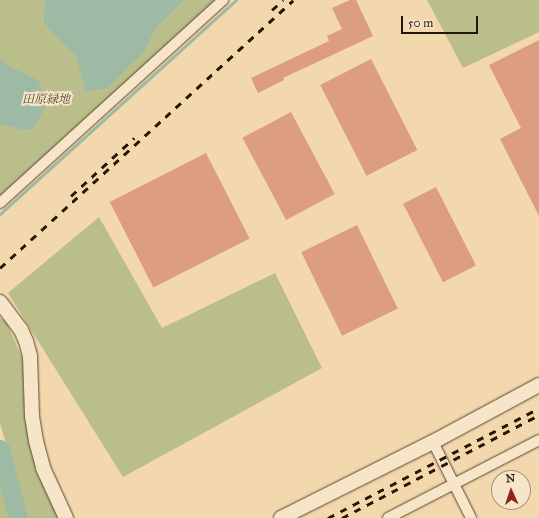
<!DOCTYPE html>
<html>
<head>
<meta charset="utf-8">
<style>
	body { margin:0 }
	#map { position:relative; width:539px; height:518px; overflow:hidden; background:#f3d7ad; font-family:"IM FELL Great Primer","Noto Serif JP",serif }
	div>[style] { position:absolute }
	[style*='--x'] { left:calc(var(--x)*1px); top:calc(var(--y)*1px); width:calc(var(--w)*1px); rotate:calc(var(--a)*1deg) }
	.green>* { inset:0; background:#babe8a }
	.water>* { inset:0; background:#9dbaa5 }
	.stream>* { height:3px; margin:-1.5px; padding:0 1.5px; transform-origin:1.5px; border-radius:1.5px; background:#9dbaa5 }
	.river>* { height:19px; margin:-9.5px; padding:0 9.5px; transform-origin:9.5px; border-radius:9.5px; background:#9dbaa5 }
	.building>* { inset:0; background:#dc9d83; transform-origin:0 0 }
	.roads { filter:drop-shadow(0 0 1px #59472e) drop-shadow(0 0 1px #59472e) }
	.street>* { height:10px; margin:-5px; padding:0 5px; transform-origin:5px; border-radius:5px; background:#f7e5ca }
	.secondary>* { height:14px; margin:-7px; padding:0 7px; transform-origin:7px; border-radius:7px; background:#f7e5ca }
	.rail>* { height:3px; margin-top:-1.5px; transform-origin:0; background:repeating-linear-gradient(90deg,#261704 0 7px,transparent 0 14px) }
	span { translate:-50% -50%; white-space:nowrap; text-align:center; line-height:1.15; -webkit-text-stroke:4px #f7e5ca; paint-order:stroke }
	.park-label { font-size:12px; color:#52492c; font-style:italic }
	.north { position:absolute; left:491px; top:470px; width:40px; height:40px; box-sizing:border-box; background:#f7e5ca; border:1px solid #a3937b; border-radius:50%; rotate:357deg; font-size:11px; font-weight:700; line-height:16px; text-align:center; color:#261704 }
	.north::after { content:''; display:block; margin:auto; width:14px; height:18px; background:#8f2418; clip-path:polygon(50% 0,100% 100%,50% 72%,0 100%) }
	.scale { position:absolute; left:401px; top:16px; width:77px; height:18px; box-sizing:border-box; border:2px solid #261704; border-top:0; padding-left:5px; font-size:12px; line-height:14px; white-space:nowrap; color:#261704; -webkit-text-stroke:3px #f7e5ca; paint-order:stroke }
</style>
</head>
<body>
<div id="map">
	<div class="green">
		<div style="clip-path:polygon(0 0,217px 0,0 203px)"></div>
		<div style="clip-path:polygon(427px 0,539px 0,539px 32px,463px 68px)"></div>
		<div style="clip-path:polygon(99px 217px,162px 328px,275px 273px,322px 368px,123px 477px,8px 293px)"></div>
		<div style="clip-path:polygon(0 318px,7px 323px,30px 377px,40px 460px,67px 518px,28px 518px,0 423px)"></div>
		<div style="clip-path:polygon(0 475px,13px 518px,0 518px)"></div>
	</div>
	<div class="water">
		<div style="clip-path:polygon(45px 0,184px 0,155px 29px,144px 52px,108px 88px,86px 91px,76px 56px,44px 23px)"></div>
		<div style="clip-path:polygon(0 58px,6px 65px,38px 80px,47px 104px,33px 129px,23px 130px,0 124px)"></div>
	</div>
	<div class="stream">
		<div style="--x:0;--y:214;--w:319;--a:-42.2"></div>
	</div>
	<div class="river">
		<div style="--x:0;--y:449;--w:71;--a:75.4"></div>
	</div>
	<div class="building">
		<div style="clip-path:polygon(350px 0,356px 0,373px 36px,283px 78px,284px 80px,258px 93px,251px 78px,329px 41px,327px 36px,342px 29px,332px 8px)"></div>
		<div style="clip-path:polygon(539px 40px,539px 216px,500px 139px,521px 128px,489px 65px)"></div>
		<div style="left:371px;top:59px;width:102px;height:57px;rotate:63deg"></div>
		<div style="left:291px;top:112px;width:93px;height:55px;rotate:62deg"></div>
		<div style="left:206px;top:153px;width:96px;height:108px;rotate:63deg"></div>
		<div style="left:436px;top:187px;width:88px;height:37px;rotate:63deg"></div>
		<div style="left:357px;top:225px;width:93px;height:62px;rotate:64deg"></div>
	</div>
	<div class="roads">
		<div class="street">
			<div style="--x:0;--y:203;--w:302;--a:-42.3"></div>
			<div style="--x:433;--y:442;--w:85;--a:63.4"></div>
			<div style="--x:388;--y:518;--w:170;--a:-27.3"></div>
		</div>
		<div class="secondary">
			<div style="--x:0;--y:302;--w:35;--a:53"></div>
			<div style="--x:21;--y:330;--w:12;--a:66"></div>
			<div style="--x:26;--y:341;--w:16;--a:75"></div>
			<div style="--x:30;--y:356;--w:60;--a:88.1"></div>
			<div style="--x:32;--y:416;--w:25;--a:81"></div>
			<div style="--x:36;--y:441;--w:28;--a:75"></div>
			<div style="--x:43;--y:468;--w:55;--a:65.3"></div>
			<div style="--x:281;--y:518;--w:170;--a:-26.6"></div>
			<div style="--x:433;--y:442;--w:120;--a:-28.3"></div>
		</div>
	</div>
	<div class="rail">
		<div style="--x:272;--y:10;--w:15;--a:-42"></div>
		<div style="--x:71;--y:196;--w:86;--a:-42.6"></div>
		<div style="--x:0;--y:268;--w:397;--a:-42.4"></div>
		<div style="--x:328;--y:518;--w:238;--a:-27.5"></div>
		<div style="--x:342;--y:518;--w:222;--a:-27.6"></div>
	</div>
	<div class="park-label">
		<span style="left:46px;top:100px">田原緑地</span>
	</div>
	<div class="north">N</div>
	<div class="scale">50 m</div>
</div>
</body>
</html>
